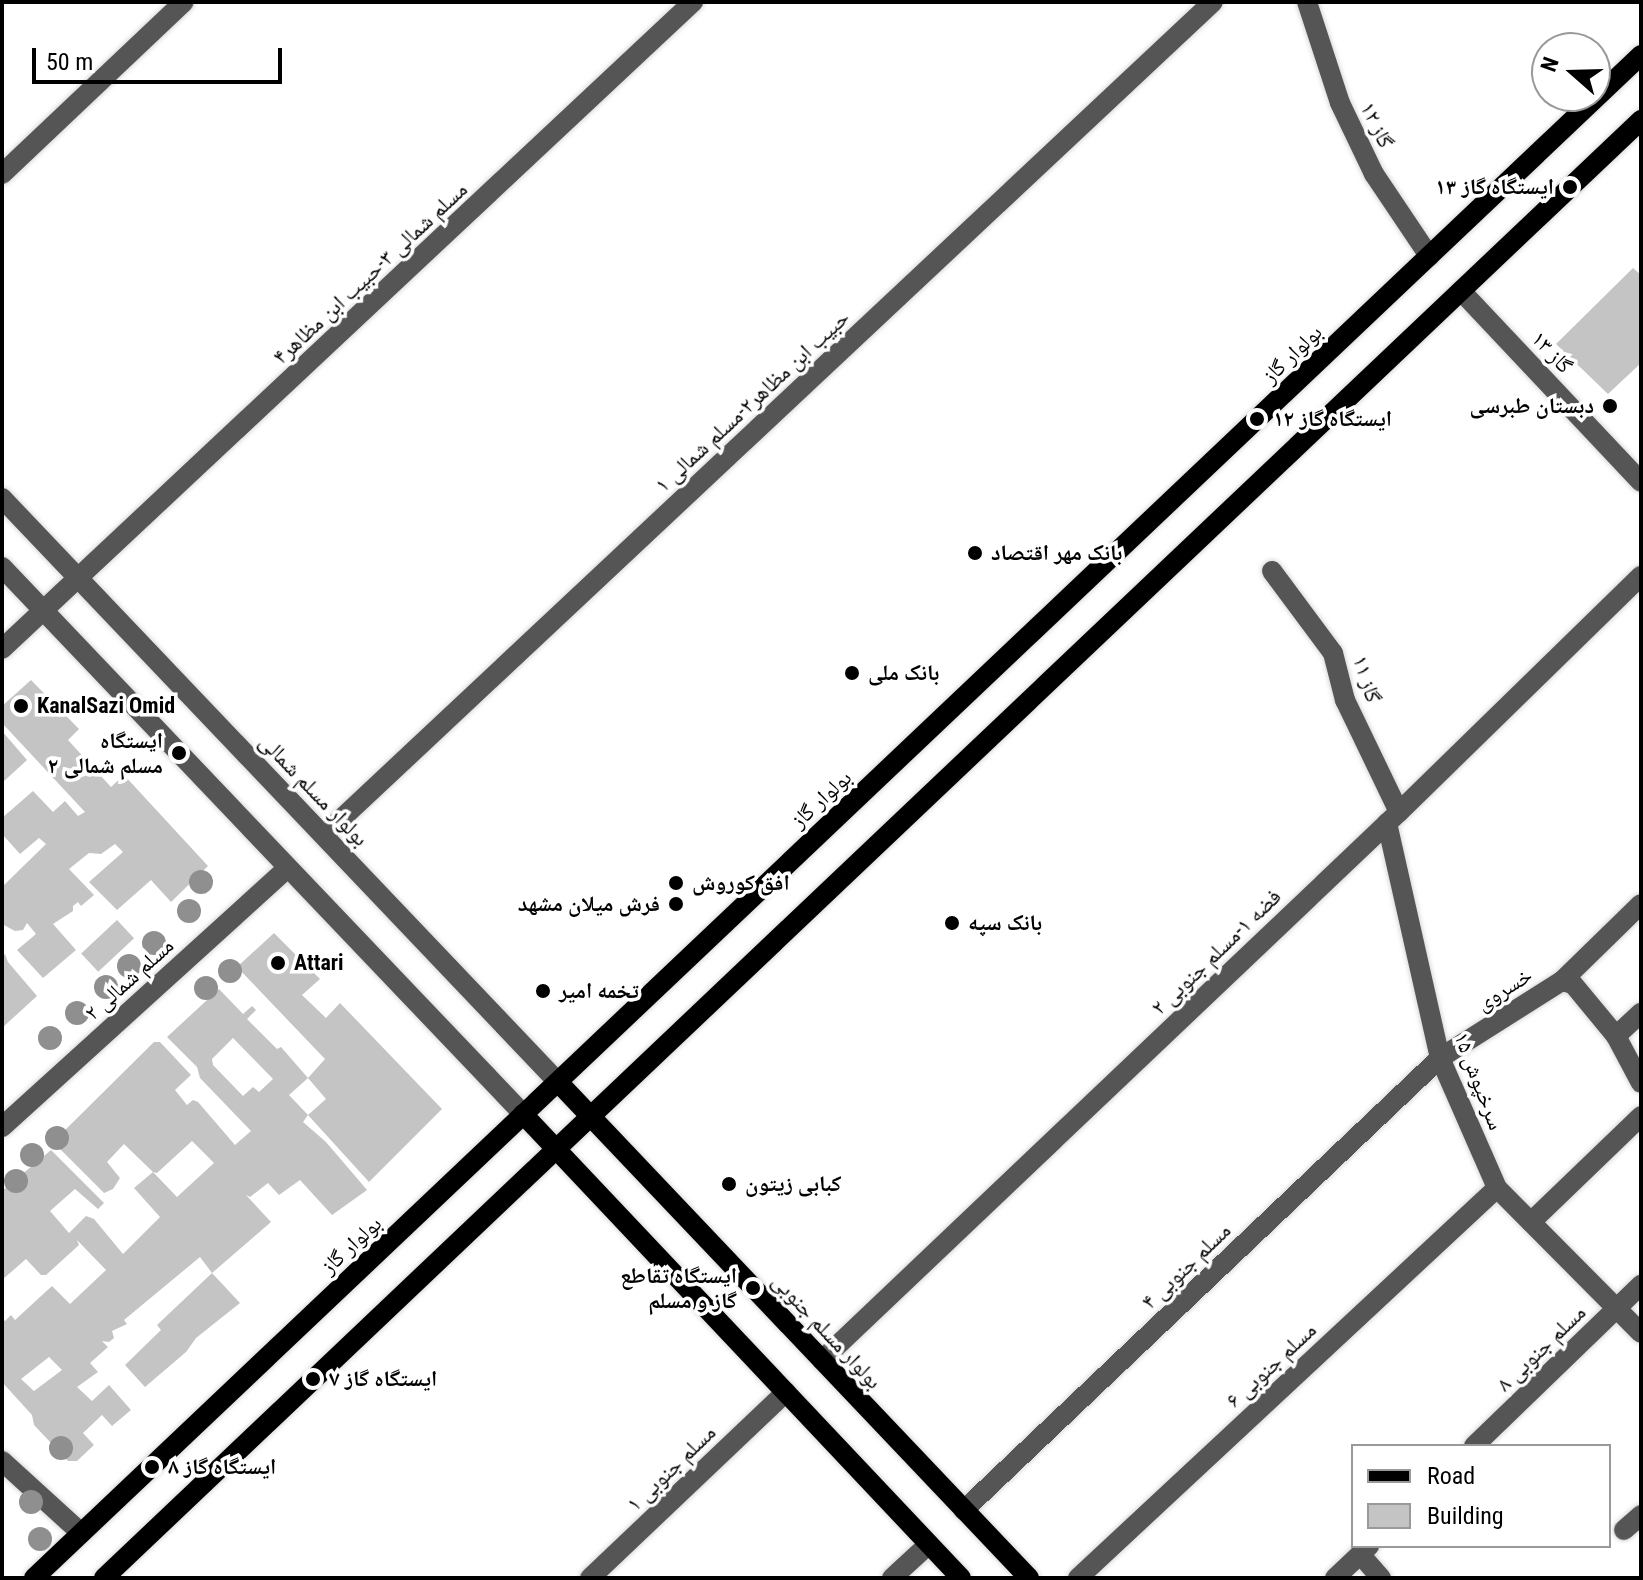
<!DOCTYPE html>
<html>
<head>
<meta charset="utf-8">
<style>
	body { margin:0 }
	#map { position:relative; width:1643px; height:1580px; overflow:hidden; background:#fff; font-family:"Roboto Condensed","Noto Naskh Arabic",sans-serif }
	div>[style] { position:absolute }
	[style*='--x'] { left:calc(var(--x)*1px); top:calc(var(--y)*1px); width:calc(var(--w)*1px); rotate:calc(var(--a)*1deg) }
	.building>* { inset:0; background:#c4c4c4; transform-origin:0 0 }
	.roads { filter:drop-shadow(0 0 2px #dbdbdb) drop-shadow(0 0 2px #dbdbdb) }
	.minor>* { height:20px; margin:-10px; padding:0 10px; transform-origin:10px; border-radius:10px; background:#555 }
	.major>* { height:20px; margin:-10px; padding:0 10px; transform-origin:10px; border-radius:10px; background:#000 }
	.trees>* { width:24px; height:24px; margin:-12px; border-radius:50%; background:#8f8f8f }
	.dots>* { width:22px; height:22px; translate:-50% -50%; box-sizing:border-box; border:4px solid #fff; border-radius:50% }
	span { translate:-50% -50%; white-space:nowrap; text-align:center; line-height:1.15; -webkit-text-stroke:7px #fff; paint-order:stroke }
	.street-label { font-size:22px; color:#000 }
	.poi-label { font-size:22px; color:#000; font-weight:700 }
	.right { translate:-100% -50%; text-align:right }
	.left { translate:0 -50%; text-align:left }
	.frame { position:absolute; inset:0; border:4px solid #000; pointer-events:none }
	.legend { position:absolute; left:1351px; top:1444px; width:260px; height:104px; box-sizing:border-box; background:#fff; border:2px solid #999; margin:0; padding:10px 14px; list-style:none; font-size:24px; color:#000 }
	.legend li { display:flex; align-items:center; gap:16px; height:40px }
	.legend b { width:40px; border:2px solid #999 }
	.north { position:absolute; left:1531px; top:32px; width:80px; height:80px; box-sizing:border-box; background:#fff; border:2px solid #999; border-radius:50%; rotate:290deg; font-size:22px; font-weight:700; line-height:32px; text-align:center; color:#000 }
	.north::after { content:''; display:block; margin:auto; width:28px; height:36px; background:#000; clip-path:polygon(50% 0,100% 100%,50% 72%,0 100%) }
	.scale { position:absolute; left:32px; top:48px; width:250px; height:36px; box-sizing:border-box; border:4px solid #000; border-top:0; padding-left:10px; font-size:24px; line-height:28px; white-space:nowrap; color:#000; -webkit-text-stroke:6px #fff; paint-order:stroke }
</style>
</head>
<body>
<div id="map">
	<div class="building">
		<div style="clip-path:polygon(1633px 268px,1641px 275px,1641px 363px,1608px 394px,1556px 344px)"></div>
		<div style="clip-path:polygon(31px 680px,79px 729px,68px 740px,111px 787px,124px 775px,208px 866px,171px 902px,151px 880px,117px 910px,89px 882px,123px 852px,115px 844px,101px 854px,89px 853px,69px 869px,94px 895px,81px 906px,78px 902px,73px 906px,73px 911px,53px 924px,76px 950px,43px 978px,17px 950px,36px 934px,27px 923px,23px 930px,15px 931px,2px 924px,2px 887px,46px 844px,39px 838px,20px 854px,2px 834px,2px 818px,33px 791px,53px 812px,65px 801px,78px 816px,85px 812px,2px 723px,2px 706px)"></div>
		<div style="clip-path:polygon(2px 731px,27px 760px,2px 783px)"></div>
		<div style="left:117px;top:920px;width:25px;height:49px;rotate:47deg"></div>
		<div style="clip-path:polygon(274px 933px,320px 979px,302px 995px,326px 1018px,340px 1003px,442px 1109px,369px 1182px,308px 1115px,326px 1099px,308px 1078px,325px 1059px,237px 967px)"></div>
		<div style="clip-path:polygon(5px 954px,8px 962px,37px 996px,2px 1028px,2px 957px)"></div>
		<div style="clip-path:polygon(evenodd,219px 989px,243px 1014px,252px 1006px,256px 1010px,247px 1019px,277px 1049px,281px 1047px,308px 1078px,289px 1095px,308px 1115px,303px 1122px,326px 1142px,367px 1190px,332px 1215px,300px 1180px,279px 1195px,268px 1183px,250px 1197px,246px 1195px,271px 1222px,212px 1273px,200px 1257px,124px 1320px,127px 1324px,112px 1331px,114px 1338px,109px 1342px,102px 1341px,108px 1347px,90px 1363px,98px 1372px,77px 1387px,92px 1401px,109px 1385px,131px 1410px,112px 1426px,102px 1415px,83px 1433px,94px 1445px,77px 1461px,68px 1461px,34px 1425px,32px 1415px,2px 1382px,2px 1318px,5px 1321px,11px 1315px,15px 1320px,52px 1286px,70px 1304px,106px 1270px,77px 1240px,79px 1245px,46px 1275px,41px 1275px,26px 1259px,2px 1280px,2px 1191px,51px 1150px,104px 1203px,98px 1209px,75px 1189px,50px 1211px,69px 1233px,86px 1216px,94px 1219px,123px 1254px,160px 1217px,134px 1188px,153px 1172px,124px 1144px,107px 1162px,120px 1178px,113px 1189px,104px 1193px,55px 1144px,55px 1140px,154px 1042px,160px 1042px,191px 1075px,175px 1090px,187px 1105px,193px 1100px,198px 1102px,235px 1145px,251px 1131px,200px 1078px,197px 1067px,167px 1037px,219px 989px,233px 1038px,273px 1079px,259px 1092px,253px 1087px,243px 1096px,213px 1065px,212px 1059px,233px 1038px,219px 989px,192px 1141px,214px 1163px,177px 1197px,153px 1172px,157px 1173px,192px 1141px,219px 989px,49px 1357px,62px 1370px,34px 1391px,21px 1379px,49px 1357px)"></div>
		<div style="clip-path:polygon(212px 1273px,240px 1303px,196px 1338px,186px 1352px,145px 1387px,125px 1365px,161px 1330px,157px 1325px)"></div>
	</div>
	<div class="roads">
		<div class="minor">
			<div style="--x:1307;--y:2;--w:106;--a:71.9"></div>
			<div style="--x:1340;--y:103;--w:79;--a:64.4"></div>
			<div style="--x:1374;--y:174;--w:99;--a:56.1"></div>
			<div style="--x:2;--y:174;--w:250;--a:-43.4"></div>
			<div style="--x:1461;--y:291;--w:262;--a:46.7"></div>
			<div style="--x:2;--y:498;--w:806;--a:46.41"></div>
			<div style="--x:2;--y:567;--w:755;--a:46.39"></div>
			<div style="--x:1272;--y:571;--w:102;--a:53.4"></div>
			<div style="--x:1333;--y:653;--w:49;--a:75.7"></div>
			<div style="--x:1345;--y:700;--w:124;--a:64.3"></div>
			<div style="--x:2;--y:649;--w:947;--a:-43.12"></div>
			<div style="--x:1387;--y:823;--w:241;--a:77.3"></div>
			<div style="--x:1440;--y:1058;--w:142;--a:66.3"></div>
			<div style="--x:1497;--y:1188;--w:204;--a:45.2"></div>
			<div style="--x:324;--y:835;--w:1218;--a:-43.14"></div>
			<div style="--x:1562;--y:981;--w:110;--a:-44.3"></div>
			<div style="--x:1616;--y:1036;--w:34;--a:-43"></div>
			<div style="--x:2;--y:1127;--w:386;--a:-42.2"></div>
			<div style="--x:1531;--y:1222;--w:153;--a:-43.9"></div>
			<div style="--x:822;--y:1360;--w:796;--a:-43.52"></div>
			<div style="--x:1399;--y:812;--w:338;--a:-44.3"></div>
			<div style="--x:1474;--y:1446;--w:232;--a:-44"></div>
			<div style="--x:2;--y:1461;--w:107;--a:42.3"></div>
			<div style="--x:964;--y:1510;--w:656;--a:-43.52"></div>
			<div style="--x:1440;--y:1058;--w:144;--a:-32.3"></div>
			<div style="--x:1562;--y:981;--w:11;--a:15"></div>
			<div style="--x:1573;--y:984;--w:67;--a:50.4"></div>
			<div style="--x:1616;--y:1036;--w:53;--a:62"></div>
			<div style="--x:1624;--y:1530;--w:23;--a:-41"></div>
			<div style="--x:1360;--y:1554;--w:32;--a:49"></div>
			<div style="--x:590;--y:1578;--w:270;--a:-43.5"></div>
			<div style="--x:892;--y:1578;--w:50;--a:-42.6"></div>
			<div style="--x:1078;--y:1578;--w:572;--a:-42.95"></div>
			<div style="--x:1335;--y:1578;--w:47;--a:-43.3"></div>
		</div>
		<div class="major">
			<div style="--x:558;--y:1082;--w:684;--a:46.48"></div>
			<div style="--x:523;--y:1114;--w:638;--a:46.65"></div>
			<div style="--x:34;--y:1578;--w:2214;--a:-43.46"></div>
			<div style="--x:104;--y:1578;--w:2119;--a:-43.49"></div>
		</div>
	</div>
	<div class="trees">
		<div style="left:201px;top:882px"></div>
		<div style="left:189px;top:911px"></div>
		<div style="left:154px;top:943px"></div>
		<div style="left:129px;top:966px"></div>
		<div style="left:230px;top:971px"></div>
		<div style="left:106px;top:987px"></div>
		<div style="left:206px;top:988px"></div>
		<div style="left:77px;top:1013px"></div>
		<div style="left:50px;top:1038px"></div>
		<div style="left:57px;top:1138px"></div>
		<div style="left:32px;top:1155px"></div>
		<div style="left:16px;top:1181px"></div>
		<div style="left:61px;top:1448px"></div>
		<div style="left:31px;top:1502px"></div>
		<div style="left:40px;top:1539px"></div>
	</div>
	<div class="dots">
		<div style="left:1570px;top:187px;background:#000"></div>
		<div style="left:1610px;top:406px;background:#000"></div>
		<div style="left:1257px;top:419px;background:#000"></div>
		<div style="left:975px;top:553px;background:#000"></div>
		<div style="left:852px;top:673px;background:#000"></div>
		<div style="left:21px;top:706px;background:#000"></div>
		<div style="left:179px;top:753px;background:#000"></div>
		<div style="left:676px;top:883px;background:#000"></div>
		<div style="left:676px;top:904px;background:#000"></div>
		<div style="left:952px;top:923px;background:#000"></div>
		<div style="left:278px;top:963px;background:#000"></div>
		<div style="left:543px;top:991px;background:#000"></div>
		<div style="left:729px;top:1184px;background:#000"></div>
		<div style="left:753px;top:1288px;background:#000"></div>
		<div style="left:313px;top:1379px;background:#000"></div>
		<div style="left:152px;top:1467px;background:#000"></div>
	</div>
	<div class="street-label">
		<span style="left:1377px;top:125px;rotate:64deg">گاز ۱۲</span>
		<span style="left:370px;top:273px;rotate:-43deg">مسلم شمالی ۳-حبیب ابن مظاهر۴</span>
		<span style="left:1552px;top:352px;rotate:47deg">گاز ۱۳</span>
		<span style="left:1292px;top:354px;rotate:-44deg">بولوار گاز</span>
		<span style="left:752px;top:401px;rotate:-43deg">حبیب ابن مظاهر۲-مسلم شمالی ۱</span>
		<span style="left:1367px;top:679px;rotate:72deg">گاز ۱۱</span>
		<span style="left:314px;top:790px;rotate:46deg">بولوار مسلم شمالی</span>
		<span style="left:821px;top:799px;rotate:-43deg">بولوار گاز</span>
		<span style="left:1216px;top:952px;rotate:-44deg">فضه ۱-مسلم جنوبی ۲</span>
		<span style="left:129px;top:979px;rotate:-42deg">مسلم شمالی ۲</span>
		<span style="left:1504px;top:989px;rotate:-32deg">خسروی</span>
		<span style="left:1479px;top:1081px;rotate:69deg">سرخپوش ۱۵</span>
		<span style="left:351px;top:1245px;rotate:-43deg">بولوار گاز</span>
		<span style="left:1186px;top:1266px;rotate:-44deg">مسلم جنوبی ۴</span>
		<span style="left:827px;top:1331px;rotate:47deg">بولوار مسلم جنوبی</span>
		<span style="left:1541px;top:1348px;rotate:-44deg">مسلم جنوبی ۸</span>
		<span style="left:1271px;top:1365px;rotate:-43deg">مسلم جنوبی ۶</span>
		<span style="left:671px;top:1468px;rotate:-44deg">۱ مسلم جنوبی</span>
	</div>
	<div class="poi-label">
		<span class="right" style="left:1554px;top:187px">ایستگاه گاز ۱۳</span>
		<span class="right" style="left:1594px;top:406px">دبستان طبرسی</span>
		<span class="left" style="left:1273px;top:419px">ایستگاه گاز ۱۲</span>
		<span class="left" style="left:991px;top:553px">بانک مهر اقتصاد</span>
		<span class="left" style="left:868px;top:673px">بانک ملی</span>
		<span class="left" style="left:37px;top:706px">KanalSazi Omid</span>
		<span class="right" style="left:163px;top:753px">ایستگاه<br>مسلم شمالی ۲</span>
		<span class="left" style="left:692px;top:883px">افق کوروش</span>
		<span class="right" style="left:660px;top:904px">فرش میلان مشهد</span>
		<span class="left" style="left:968px;top:923px">بانک سپه</span>
		<span class="left" style="left:294px;top:963px">Attari</span>
		<span class="left" style="left:559px;top:991px">تخمه امیر</span>
		<span class="left" style="left:745px;top:1184px">کبابی زیتون</span>
		<span class="right" style="left:737px;top:1288px">ایستگاه تقاطع<br>گاز و مسلم</span>
		<span class="left" style="left:329px;top:1379px">ایستگاه گاز ۷</span>
		<span class="left" style="left:168px;top:1467px">ایستگاه گاز ۸</span>
	</div>
	<div class="frame"></div>
	<ul class="legend">
	<li><b style="height:10px;background:#000"></b>Road</li>
	<li><b style="height:22px;background:#c4c4c4"></b>Building</li>
	</ul>
	<div class="north">N</div>
	<div class="scale">50 m</div>
</div>
</body>
</html>
